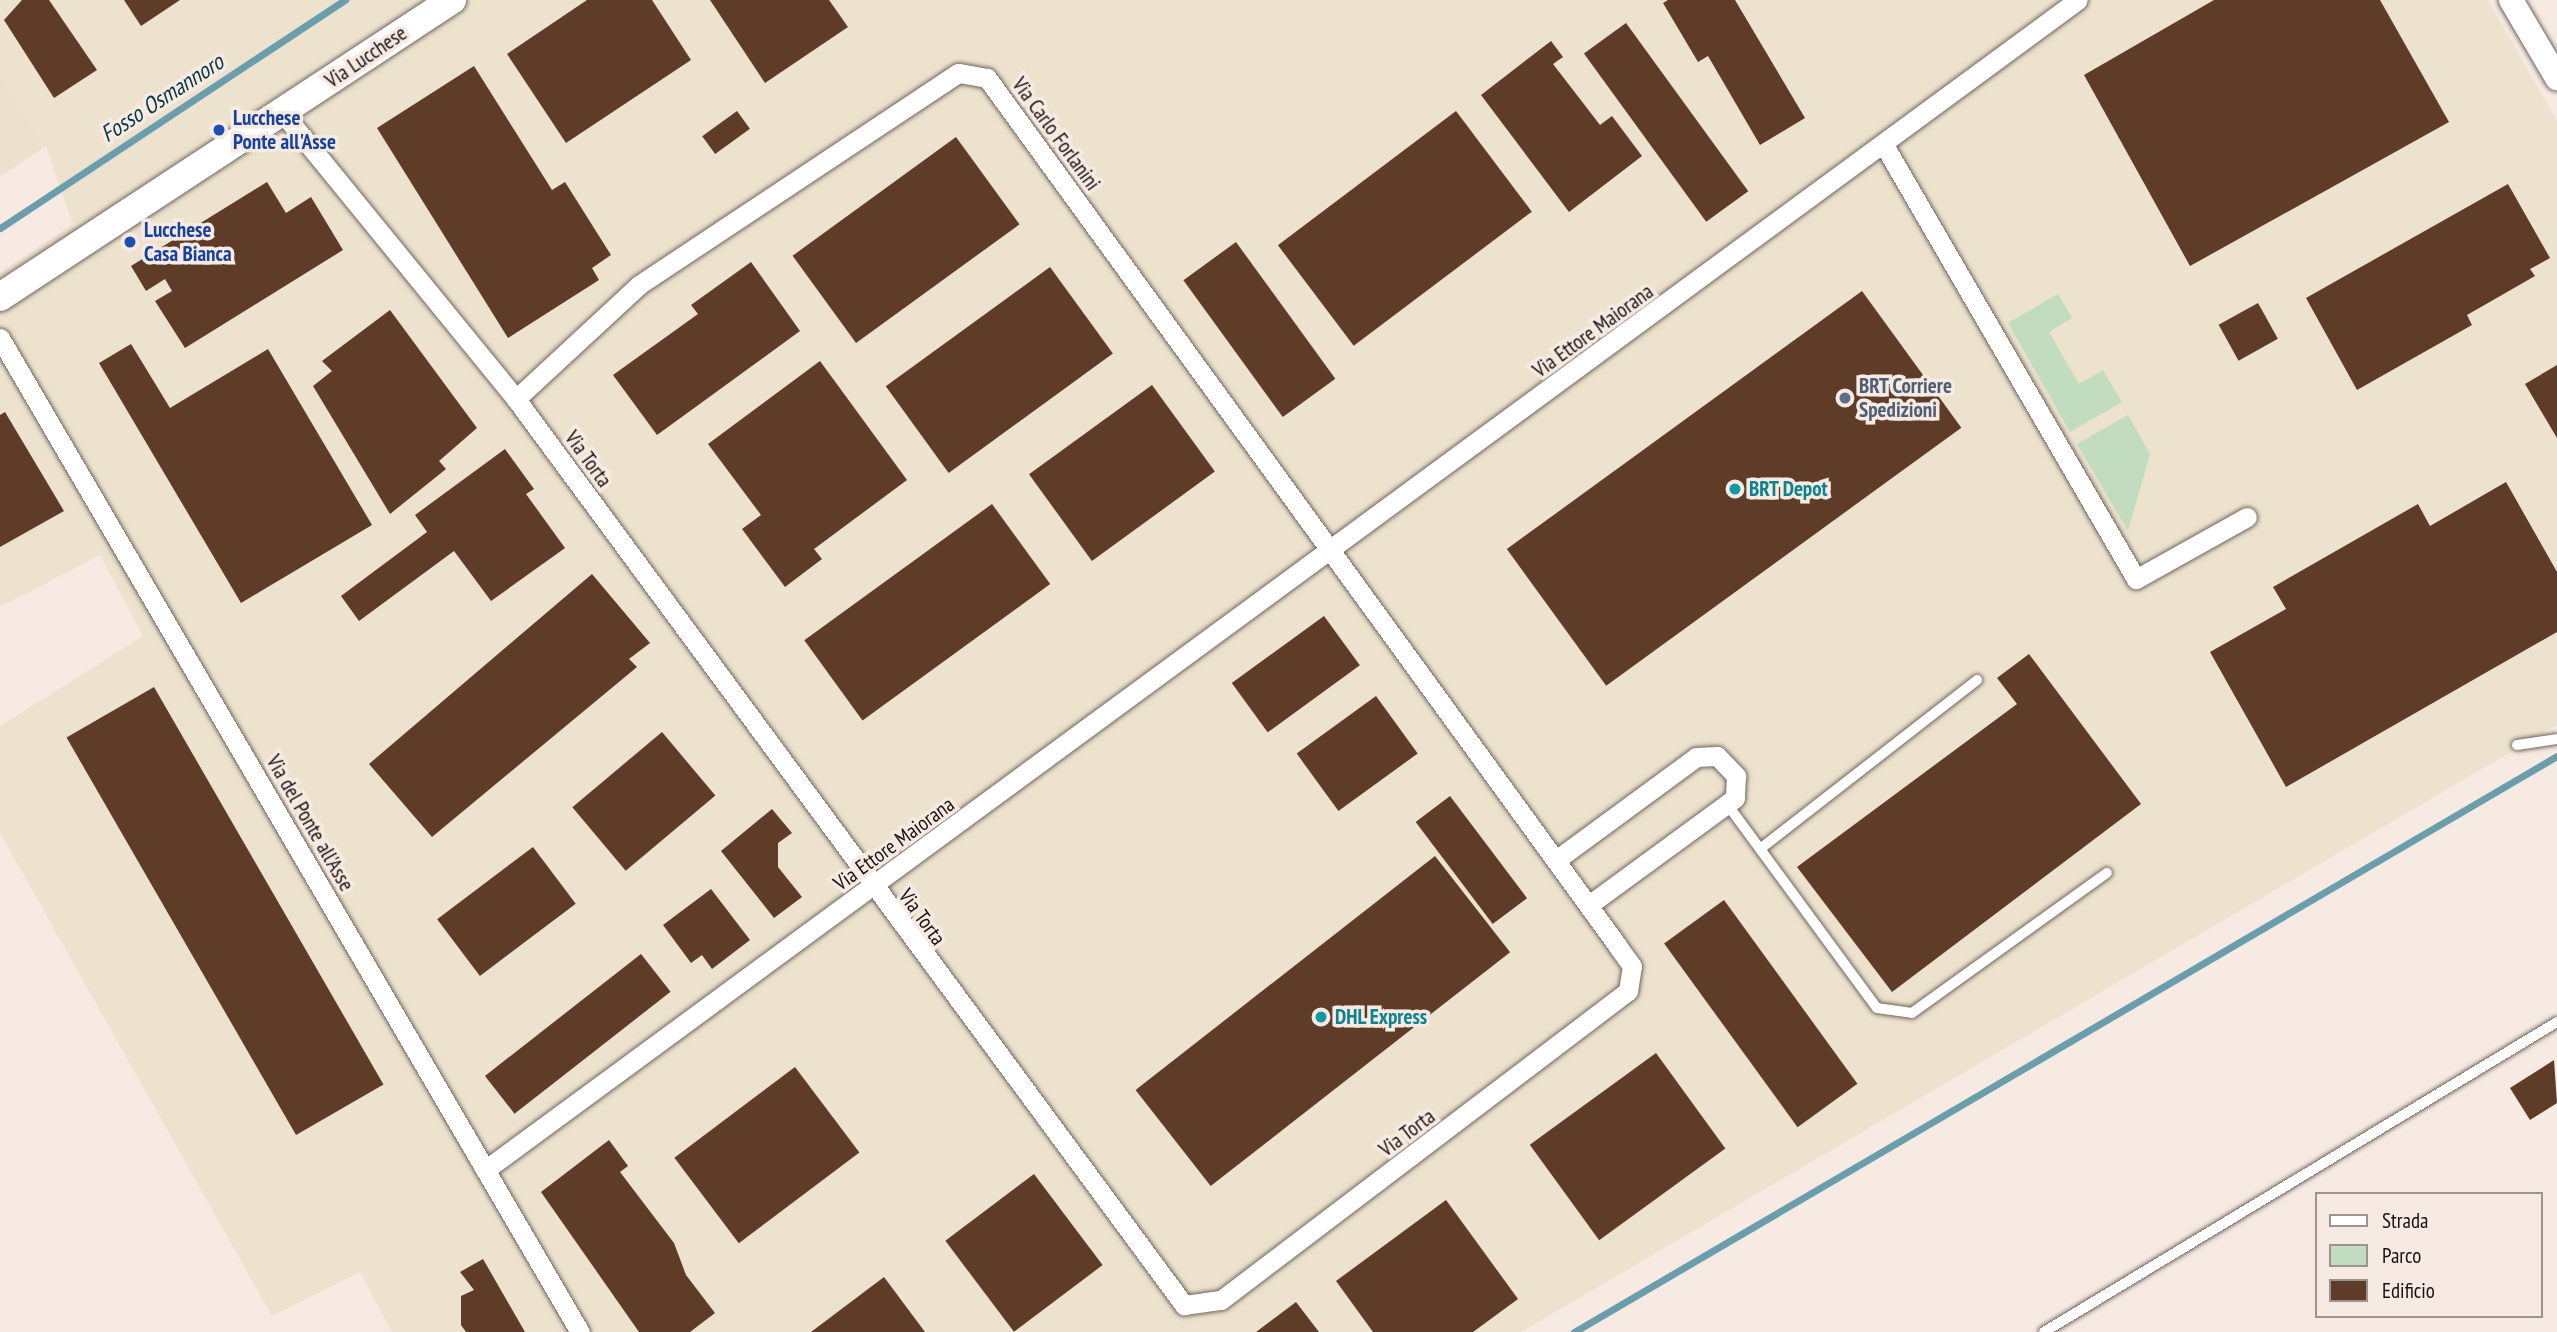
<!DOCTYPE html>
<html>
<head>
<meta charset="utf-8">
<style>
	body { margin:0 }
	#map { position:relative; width:2557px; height:1332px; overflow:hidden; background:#f7eae3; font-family:"PT Sans Narrow",sans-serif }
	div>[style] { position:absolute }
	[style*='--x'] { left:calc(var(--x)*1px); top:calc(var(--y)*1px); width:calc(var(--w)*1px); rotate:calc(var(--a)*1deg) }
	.commercial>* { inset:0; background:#ede1cd }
	.industrial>* { inset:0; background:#ece2cd }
	.green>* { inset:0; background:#c1dcbf }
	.stream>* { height:7px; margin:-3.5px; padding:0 3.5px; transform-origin:3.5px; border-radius:3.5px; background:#6b9eac }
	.building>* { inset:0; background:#5e3c28; transform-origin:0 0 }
	.roads { filter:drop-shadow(0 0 2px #70655f) drop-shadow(0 0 2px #70655f) }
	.service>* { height:10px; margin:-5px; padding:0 5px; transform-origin:5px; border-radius:5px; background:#fff }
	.minor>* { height:19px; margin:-9.5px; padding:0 9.5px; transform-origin:9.5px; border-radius:9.5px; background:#fff }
	.tertiary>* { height:24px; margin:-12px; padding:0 12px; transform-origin:12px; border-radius:12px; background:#fff }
	.secondary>* { height:28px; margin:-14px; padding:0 14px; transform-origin:14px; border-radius:14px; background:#fff }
	.dots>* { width:19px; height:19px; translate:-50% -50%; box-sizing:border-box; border:4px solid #f7eae3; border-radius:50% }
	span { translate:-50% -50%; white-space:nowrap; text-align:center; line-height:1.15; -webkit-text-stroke:7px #f7eae3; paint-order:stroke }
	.street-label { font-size:21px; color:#161210 }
	.transit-label { font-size:21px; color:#164399; font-weight:700 }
	.left { translate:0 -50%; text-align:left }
	.service-label { font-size:21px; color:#4e5e75; font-weight:700 }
	.culture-label { font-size:21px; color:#0d838f; font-weight:700 }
	.water-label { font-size:23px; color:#053742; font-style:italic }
	.legend { position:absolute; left:2315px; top:1192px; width:228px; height:126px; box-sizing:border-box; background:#f7eae3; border:2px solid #9d948f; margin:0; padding:9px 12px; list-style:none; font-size:21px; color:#161210 }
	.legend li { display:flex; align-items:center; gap:14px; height:35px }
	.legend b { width:35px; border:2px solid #9d948f }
</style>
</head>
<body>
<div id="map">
	<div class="commercial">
		<div style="clip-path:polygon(0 75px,46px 146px,0 177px)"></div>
	</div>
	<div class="industrial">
		<div style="clip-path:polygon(0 0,2488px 0,2557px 121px,2557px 725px,1521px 1332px,392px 1332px,360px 1272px,272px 1316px,0 833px,0 726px,143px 636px,100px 555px,0 607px,0 273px,73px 224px,46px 146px,0 75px)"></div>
	</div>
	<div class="green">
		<div style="clip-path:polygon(2058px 294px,2072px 318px,2049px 332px,2079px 384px,2103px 370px,2122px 402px,2070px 432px,2008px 323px)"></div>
		<div style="clip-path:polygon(2128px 415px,2150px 454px,2128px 531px,2077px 444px)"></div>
	</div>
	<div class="stream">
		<div style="--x:0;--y:228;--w:414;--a:-33.5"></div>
		<div style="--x:1574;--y:1332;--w:1139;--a:-30.37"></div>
	</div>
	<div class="building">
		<div style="clip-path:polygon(22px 0,49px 0,97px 70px,54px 98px,4px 20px)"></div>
		<div style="clip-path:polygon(124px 0,180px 0,141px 26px)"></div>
		<div style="clip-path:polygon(587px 0,652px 0,691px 60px,566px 143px,507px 54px)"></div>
		<div style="clip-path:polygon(710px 0,829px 0,848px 27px,765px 83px)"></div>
		<div style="clip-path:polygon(1668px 0,1735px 0,1805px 118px,1760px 145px,1708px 56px,1698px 62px,1663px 3px)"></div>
		<div style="clip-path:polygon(2214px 0,2380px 0,2449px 122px,2190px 266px,2084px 75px)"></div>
		<div style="left:1626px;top:23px;width:208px;height:52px;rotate:54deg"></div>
		<div style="clip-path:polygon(1551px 41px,1563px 57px,1553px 64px,1600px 125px,1612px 116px,1642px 156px,1569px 212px,1481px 95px)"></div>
		<div style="clip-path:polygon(474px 66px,552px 190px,565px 182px,611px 255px,592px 268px,599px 280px,508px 338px,377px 128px)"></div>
		<div style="left:737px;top:111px;width:22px;height:43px;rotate:54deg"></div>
		<div style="left:1456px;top:111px;width:126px;height:223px;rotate:53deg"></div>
		<div style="left:956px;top:137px;width:108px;height:202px;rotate:54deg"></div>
		<div style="clip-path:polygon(267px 182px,286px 213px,311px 197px,343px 250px,185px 348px,155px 301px,172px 291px,165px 279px,146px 291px,131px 266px)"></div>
		<div style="clip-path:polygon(2508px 184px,2550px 258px,2530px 269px,2535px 276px,2467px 315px,2472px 325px,2357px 390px,2306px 298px)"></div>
		<div style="left:1236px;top:242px;width:169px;height:65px;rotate:54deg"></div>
		<div style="clip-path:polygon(751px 262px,800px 331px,657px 435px,613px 375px,698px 314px,691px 305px)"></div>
		<div style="left:1050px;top:267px;width:107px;height:203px;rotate:54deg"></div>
		<div style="left:1862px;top:291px;width:169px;height:439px;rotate:54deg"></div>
		<div style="left:2258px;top:303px;width:41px;height:45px;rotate:61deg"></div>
		<div style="clip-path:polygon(390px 310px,477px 428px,439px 461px,446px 469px,390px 514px,313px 386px,332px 371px,322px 361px)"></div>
		<div style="clip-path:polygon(131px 344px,170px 408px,268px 349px,372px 525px,241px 603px,99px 363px)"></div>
		<div style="clip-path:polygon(820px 361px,907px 480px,814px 549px,822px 559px,785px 587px,742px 529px,761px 515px,708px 444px)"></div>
		<div style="clip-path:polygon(2557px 365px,2557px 438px,2525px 384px)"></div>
		<div style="left:1152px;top:385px;width:107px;height:152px;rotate:54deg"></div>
		<div style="clip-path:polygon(5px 412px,64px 511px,0 547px,0 415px)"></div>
		<div style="clip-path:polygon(505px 449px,534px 489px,526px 494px,565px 548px,491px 601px,454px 551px,359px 621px,341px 596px,427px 532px,415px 515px)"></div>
		<div style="clip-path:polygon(2506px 482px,2557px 572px,2557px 632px,2286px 787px,2210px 652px,2286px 609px,2273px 587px,2418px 504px,2430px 526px)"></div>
		<div style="left:992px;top:504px;width:99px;height:232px;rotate:54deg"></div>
		<div style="clip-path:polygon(592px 574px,650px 643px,629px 659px,637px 667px,432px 837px,369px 764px)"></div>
		<div style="left:1324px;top:616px;width:61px;height:114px;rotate:54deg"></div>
		<div style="clip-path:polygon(2029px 654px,2141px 804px,1892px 992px,1797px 867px,2017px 704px,1997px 678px)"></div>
		<div style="left:154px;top:687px;width:459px;height:101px;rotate:60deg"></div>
		<div style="left:1376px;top:696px;width:71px;height:98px;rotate:54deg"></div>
		<div style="left:662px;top:732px;width:83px;height:117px;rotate:50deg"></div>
		<div style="left:1450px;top:796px;width:128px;height:43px;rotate:53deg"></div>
		<div style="clip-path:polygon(772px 809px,792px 833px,778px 843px,778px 867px,802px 897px,774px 918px,721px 851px)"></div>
		<div style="left:533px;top:847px;width:71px;height:120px;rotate:53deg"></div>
		<div style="left:1435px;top:856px;width:122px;height:380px;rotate:52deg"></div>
		<div style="clip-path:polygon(711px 889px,750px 940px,712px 969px,702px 955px,691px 963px,663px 925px)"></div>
		<div style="left:1724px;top:900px;width:227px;height:74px;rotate:54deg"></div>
		<div style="left:641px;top:954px;width:48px;height:198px;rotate:52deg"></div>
		<div style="left:1656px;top:1053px;width:118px;height:156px;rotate:54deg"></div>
		<div style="clip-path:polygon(2554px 1060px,2557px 1103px,2530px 1120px,2510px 1088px)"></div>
		<div style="left:795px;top:1067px;width:107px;height:151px;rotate:53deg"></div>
		<div style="clip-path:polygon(609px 1140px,628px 1166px,620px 1172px,674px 1243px,686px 1275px,715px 1313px,690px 1332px,639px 1332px,541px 1192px)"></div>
		<div style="left:1034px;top:1174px;width:114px;height:111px;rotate:53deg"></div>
		<div style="clip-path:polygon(1446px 1200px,1518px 1299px,1473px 1332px,1373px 1332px,1336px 1281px)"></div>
		<div style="clip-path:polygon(483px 1259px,525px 1332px,466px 1332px,461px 1325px,461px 1296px,474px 1290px,460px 1272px)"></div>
		<div style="clip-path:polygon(884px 1277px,925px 1332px,811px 1332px)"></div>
		<div style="clip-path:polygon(1296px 1302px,1319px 1332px,1256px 1332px)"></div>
	</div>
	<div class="roads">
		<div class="service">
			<div style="--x:2517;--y:745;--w:40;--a:-8.5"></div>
			<div style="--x:1727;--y:804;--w:253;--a:53.7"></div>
			<div style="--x:1877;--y:1008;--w:35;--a:8"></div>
			<div style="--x:1912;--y:1013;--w:240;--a:-35.7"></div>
			<div style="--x:1760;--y:849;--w:275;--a:-37.9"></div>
			<div style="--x:2044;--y:1332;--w:599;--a:-31.14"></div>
		</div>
		<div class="minor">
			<div style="--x:282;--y:112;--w:370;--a:50.8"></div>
			<div style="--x:516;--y:399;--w:1126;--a:53.6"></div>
			<div style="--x:1184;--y:1305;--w:37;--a:-8"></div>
			<div style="--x:1221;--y:1300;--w:511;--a:-37.21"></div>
			<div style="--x:1628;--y:991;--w:25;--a:-81"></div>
			<div style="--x:1632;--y:966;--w:26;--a:-126"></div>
			<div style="--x:1617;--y:945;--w:1072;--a:-126"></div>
			<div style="--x:987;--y:78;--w:29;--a:-170"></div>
			<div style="--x:958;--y:73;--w:383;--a:146.4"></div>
			<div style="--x:639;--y:285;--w:168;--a:137.2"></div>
			<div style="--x:1884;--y:145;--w:502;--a:59.86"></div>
			<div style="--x:2136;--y:579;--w:127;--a:-29.2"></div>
			<div style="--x:0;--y:338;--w:1151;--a:59.74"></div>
			<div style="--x:1556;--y:860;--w:174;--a:-36.3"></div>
			<div style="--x:1696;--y:757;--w:21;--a:-3"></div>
			<div style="--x:1717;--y:756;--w:28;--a:46"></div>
			<div style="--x:1736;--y:776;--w:22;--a:93"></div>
			<div style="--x:1735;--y:798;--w:181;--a:143.8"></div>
			<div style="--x:485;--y:1170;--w:1976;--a:-36.3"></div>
		</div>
		<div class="tertiary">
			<div style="--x:2511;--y:0;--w:91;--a:59.5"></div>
		</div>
		<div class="secondary">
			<div style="--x:0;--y:297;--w:541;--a:-33.31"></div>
		</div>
	</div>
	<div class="dots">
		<div style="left:219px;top:130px;background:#1a4fb4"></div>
		<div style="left:130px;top:242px;background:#1a4fb4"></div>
		<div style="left:1845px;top:398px;background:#5c6f8a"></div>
		<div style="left:1735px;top:489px;background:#0f9aa8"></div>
		<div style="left:1321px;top:1017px;background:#0f9aa8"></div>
	</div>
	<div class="street-label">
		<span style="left:366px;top:57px;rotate:-34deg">Via Lucchese</span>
		<span style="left:1056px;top:134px;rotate:54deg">Via Carlo Forlanini</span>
		<span style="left:1593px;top:331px;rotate:-36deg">Via Ettore Maiorana</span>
		<span style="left:588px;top:459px;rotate:54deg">Via Torta</span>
		<span style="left:310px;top:823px;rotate:60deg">Via del Ponte all'Asse</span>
		<span style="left:894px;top:844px;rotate:-36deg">Via Ettore Maiorana</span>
		<span style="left:922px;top:917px;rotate:54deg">Via Torta</span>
		<span style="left:1407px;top:1133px;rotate:-37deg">Via Torta</span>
	</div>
	<div class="transit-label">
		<span class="left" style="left:233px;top:130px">Lucchese<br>Ponte all'Asse</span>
		<span class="left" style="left:144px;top:242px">Lucchese<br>Casa Bianca</span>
	</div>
	<div class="service-label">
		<span class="left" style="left:1859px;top:398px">BRT Corriere<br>Spedizioni</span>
	</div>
	<div class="culture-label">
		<span class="left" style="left:1749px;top:489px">BRT Depot</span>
		<span class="left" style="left:1335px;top:1017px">DHL Express</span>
	</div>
	<div class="water-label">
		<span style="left:162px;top:98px;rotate:-33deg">Fosso Osmannoro</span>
	</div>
	<ul class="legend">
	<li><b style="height:9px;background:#fff"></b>Strada</li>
	<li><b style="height:19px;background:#c1dcbf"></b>Parco</li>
	<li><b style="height:19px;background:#5e3c28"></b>Edificio</li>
	</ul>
</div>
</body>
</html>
